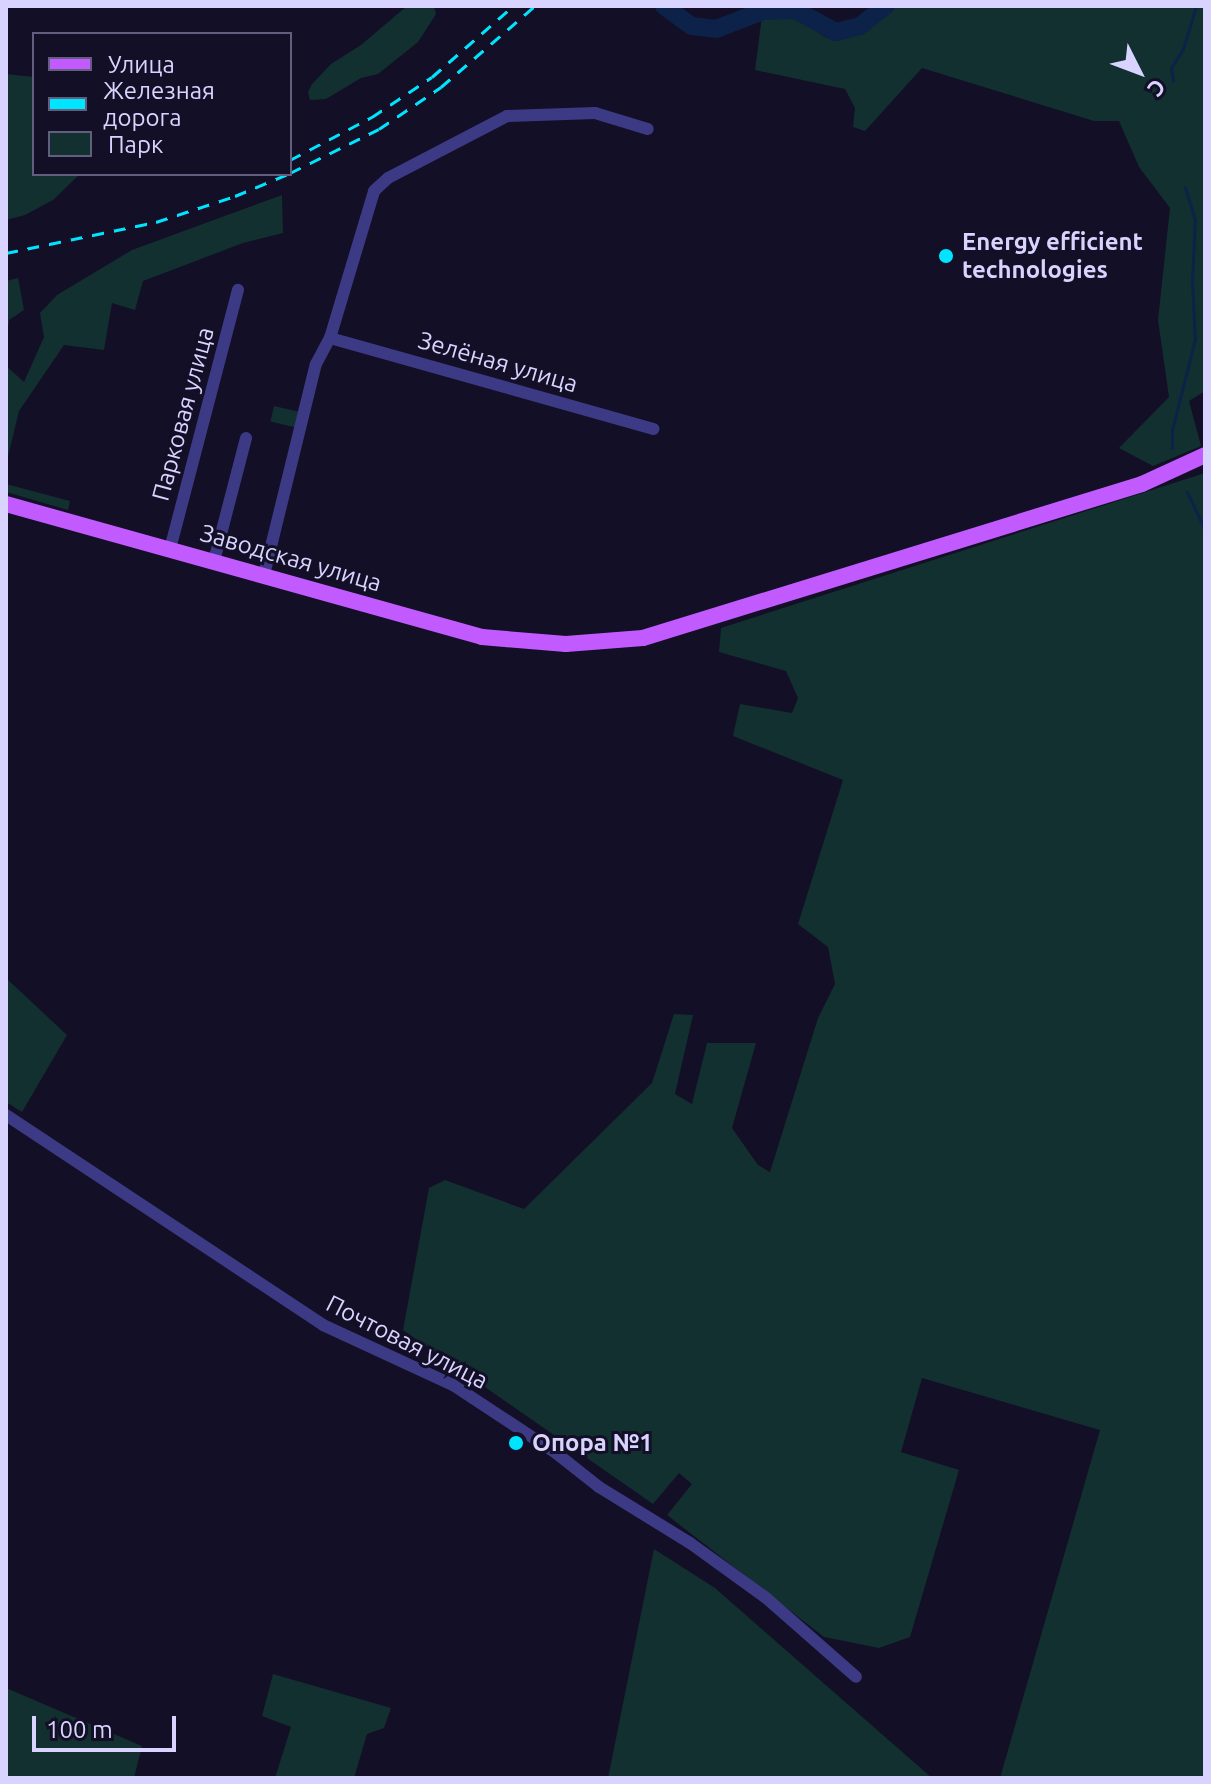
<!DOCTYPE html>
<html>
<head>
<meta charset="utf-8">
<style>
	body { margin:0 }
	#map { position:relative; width:1211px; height:1784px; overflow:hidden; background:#130f26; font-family:Ubuntu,sans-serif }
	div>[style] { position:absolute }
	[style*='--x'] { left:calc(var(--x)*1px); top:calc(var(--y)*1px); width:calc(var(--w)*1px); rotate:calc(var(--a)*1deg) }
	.green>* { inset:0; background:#12302f; transform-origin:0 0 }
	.stream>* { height:3px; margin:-1.5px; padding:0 1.5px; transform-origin:1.5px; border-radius:1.5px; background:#0c2248 }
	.river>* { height:18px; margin:-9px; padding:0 9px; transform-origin:9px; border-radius:9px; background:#0c2248 }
	.minor>* { height:12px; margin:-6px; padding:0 6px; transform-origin:6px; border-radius:6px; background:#3d3a85 }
	.major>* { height:16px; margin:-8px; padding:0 8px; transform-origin:8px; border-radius:8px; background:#c25bff }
	.rail>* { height:3px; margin-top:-1.5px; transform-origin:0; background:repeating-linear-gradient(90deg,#00e5ff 0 12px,transparent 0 22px) }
	.dots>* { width:22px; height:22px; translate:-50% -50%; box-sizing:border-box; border:4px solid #130f26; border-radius:50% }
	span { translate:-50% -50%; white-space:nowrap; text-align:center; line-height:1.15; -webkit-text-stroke:6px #130f26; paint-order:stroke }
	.poi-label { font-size:24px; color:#d9d4ff; font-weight:700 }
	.left { translate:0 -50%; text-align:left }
	.street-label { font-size:24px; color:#d9d4ff }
	.frame { position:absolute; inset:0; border:8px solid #d9d4ff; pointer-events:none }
	.legend { position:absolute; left:32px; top:32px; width:260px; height:144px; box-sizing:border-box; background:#130f26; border:2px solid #625e7d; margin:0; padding:10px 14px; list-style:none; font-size:24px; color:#d9d4ff }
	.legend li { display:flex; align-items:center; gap:16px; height:40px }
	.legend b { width:40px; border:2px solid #625e7d }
	.north { position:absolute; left:1099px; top:32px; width:80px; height:80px; -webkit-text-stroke:6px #130f26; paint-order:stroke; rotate:132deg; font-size:22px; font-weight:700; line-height:32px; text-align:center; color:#d9d4ff }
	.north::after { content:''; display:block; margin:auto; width:28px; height:36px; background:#d9d4ff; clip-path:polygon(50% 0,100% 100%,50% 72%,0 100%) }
	.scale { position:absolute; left:32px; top:1716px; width:144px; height:36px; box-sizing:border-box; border:4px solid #d9d4ff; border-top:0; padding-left:10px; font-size:24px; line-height:28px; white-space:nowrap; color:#d9d4ff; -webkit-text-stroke:6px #130f26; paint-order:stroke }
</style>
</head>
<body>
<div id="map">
	<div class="green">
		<div style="clip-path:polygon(407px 6px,434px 6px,436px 14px,418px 42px,378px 74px,361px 78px,326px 99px,310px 100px,308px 92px,312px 84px,331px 64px,361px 45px)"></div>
		<div style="clip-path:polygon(896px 6px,1205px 6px,1205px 391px,1189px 401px,1201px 446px,1153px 466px,1119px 448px,1169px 397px,1158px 320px,1170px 208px,1139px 167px,1119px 121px,1094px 121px,922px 68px,865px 131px,853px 127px,855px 108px,845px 89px,755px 70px,762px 16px,792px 16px,827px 38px,836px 38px,862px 32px)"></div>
		<div style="clip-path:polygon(6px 74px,34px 77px,34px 174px,80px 174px,53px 200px,25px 215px,6px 220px)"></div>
		<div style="clip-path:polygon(282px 195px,283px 233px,243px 243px,143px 281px,135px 310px,112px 303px,104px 350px,64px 345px,19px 411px,6px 465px,6px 366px,24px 382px,44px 337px,40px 313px,57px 295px,132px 250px)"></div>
		<div style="clip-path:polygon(18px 278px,24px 310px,9px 320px,6px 341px,6px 281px)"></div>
		<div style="left:274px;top:406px;width:26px;height:16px;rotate:13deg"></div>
		<div style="clip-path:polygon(1205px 473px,1205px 1778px,1000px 1778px,1100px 1430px,922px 1378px,901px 1452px,959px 1470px,910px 1637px,879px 1648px,824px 1637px,667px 1515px,692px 1484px,679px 1473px,653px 1504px,403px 1330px,429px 1188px,445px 1180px,524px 1209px,652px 1083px,674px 1014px,693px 1015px,675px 1094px,692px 1104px,707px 1043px,756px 1043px,732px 1128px,758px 1165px,770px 1172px,818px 1018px,835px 984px,828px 947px,798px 924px,843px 780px,733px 736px,740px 704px,792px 713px,798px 698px,786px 671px,719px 652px,721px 628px)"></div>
		<div style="clip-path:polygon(6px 484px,70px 501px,68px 510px,6px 492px)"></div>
		<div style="clip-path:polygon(6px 978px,67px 1035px,22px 1112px,6px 1102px)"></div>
		<div style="clip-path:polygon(654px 1549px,715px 1588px,932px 1778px,608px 1778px)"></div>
		<div style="clip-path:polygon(273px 1674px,391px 1708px,384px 1728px,367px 1734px,354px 1778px,275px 1778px,291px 1727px,262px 1716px)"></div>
		<div style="clip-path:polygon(6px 1688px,142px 1746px,134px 1778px,6px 1778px)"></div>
	</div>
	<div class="stream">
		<div style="--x:1173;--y:81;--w:13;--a:-99"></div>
		<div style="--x:1171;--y:68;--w:22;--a:-58"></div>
		<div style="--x:1183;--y:49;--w:45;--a:-73.2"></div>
		<div style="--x:1172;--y:448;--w:18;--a:-90"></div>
		<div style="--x:1172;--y:430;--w:94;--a:-75.8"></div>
		<div style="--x:1195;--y:339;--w:58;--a:-93"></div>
		<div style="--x:1192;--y:281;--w:61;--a:-87.2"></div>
		<div style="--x:1195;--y:220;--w:34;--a:-107"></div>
		<div style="--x:1187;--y:492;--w:42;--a:64.7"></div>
	</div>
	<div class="river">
		<div style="--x:664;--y:6;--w:34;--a:36"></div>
		<div style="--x:692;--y:26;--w:24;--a:7"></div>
		<div style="--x:716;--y:29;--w:50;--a:-21"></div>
		<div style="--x:763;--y:11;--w:32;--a:-2"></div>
		<div style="--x:795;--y:10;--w:47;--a:28.2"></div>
		<div style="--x:836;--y:32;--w:25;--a:-14"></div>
		<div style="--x:860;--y:26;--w:33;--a:-38"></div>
	</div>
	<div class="minor">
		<div style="--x:330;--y:338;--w:336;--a:15.7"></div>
		<div style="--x:170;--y:549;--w:268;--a:-75.3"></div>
		<div style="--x:214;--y:561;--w:127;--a:-75.4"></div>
		<div style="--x:264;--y:575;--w:217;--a:-76.2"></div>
		<div style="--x:316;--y:364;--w:30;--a:-62"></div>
		<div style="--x:330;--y:338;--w:153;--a:-73.3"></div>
		<div style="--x:374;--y:191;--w:19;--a:-43"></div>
		<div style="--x:388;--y:178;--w:134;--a:-27.5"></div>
		<div style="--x:507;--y:116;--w:88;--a:-2"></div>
		<div style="--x:595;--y:113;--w:55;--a:16.8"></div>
		<div style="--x:6;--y:1115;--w:380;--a:33.5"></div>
		<div style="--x:323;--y:1325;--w:143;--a:24.8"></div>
		<div style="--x:453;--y:1385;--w:123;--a:33.4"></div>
		<div style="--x:556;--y:1453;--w:55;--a:38.3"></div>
		<div style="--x:599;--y:1487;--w:107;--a:31.6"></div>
		<div style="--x:690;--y:1543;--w:92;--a:35.8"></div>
		<div style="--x:765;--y:1597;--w:121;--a:41.3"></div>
	</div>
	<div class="major">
		<div style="--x:6;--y:504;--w:494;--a:15.6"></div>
		<div style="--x:482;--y:637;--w:84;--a:4.8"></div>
		<div style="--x:566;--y:644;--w:77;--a:-4.5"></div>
		<div style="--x:643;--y:638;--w:522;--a:-17.15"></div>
		<div style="--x:1142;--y:484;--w:69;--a:-24.7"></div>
	</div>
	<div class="rail">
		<div style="--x:290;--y:160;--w:93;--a:-27.7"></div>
		<div style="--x:372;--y:117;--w:72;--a:-33.7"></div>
		<div style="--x:432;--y:77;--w:108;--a:-41.2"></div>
		<div style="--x:290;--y:173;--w:99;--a:-26.3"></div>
		<div style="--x:379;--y:129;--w:75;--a:-34.1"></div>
		<div style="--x:441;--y:87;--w:124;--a:-40.8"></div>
		<div style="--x:6;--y:253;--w:153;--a:-11.7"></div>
		<div style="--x:156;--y:222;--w:83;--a:-18.2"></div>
		<div style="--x:235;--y:196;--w:57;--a:-22.5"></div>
	</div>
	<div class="dots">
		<div style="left:946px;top:256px;background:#00e5ff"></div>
		<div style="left:516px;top:1443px;background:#00e5ff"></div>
	</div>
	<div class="poi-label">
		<span class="left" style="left:962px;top:256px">Energy efficient<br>technologies</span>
		<span class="left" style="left:532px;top:1443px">Опора №1</span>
	</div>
	<div class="street-label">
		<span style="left:498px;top:362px;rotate:16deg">Зелёная улица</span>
		<span style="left:183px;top:414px;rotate:-75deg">Парковая улица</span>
		<span style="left:291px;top:558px;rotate:16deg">Заводская улица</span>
		<span style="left:407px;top:1342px;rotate:27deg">Почтовая улица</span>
	</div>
	<div class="frame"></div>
	<ul class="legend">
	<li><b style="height:10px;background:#c25bff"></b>Улица</li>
	<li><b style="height:10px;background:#00e5ff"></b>Железная дорога</li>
	<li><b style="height:22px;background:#12302f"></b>Парк</li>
	</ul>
	<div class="north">С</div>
	<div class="scale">100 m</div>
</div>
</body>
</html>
